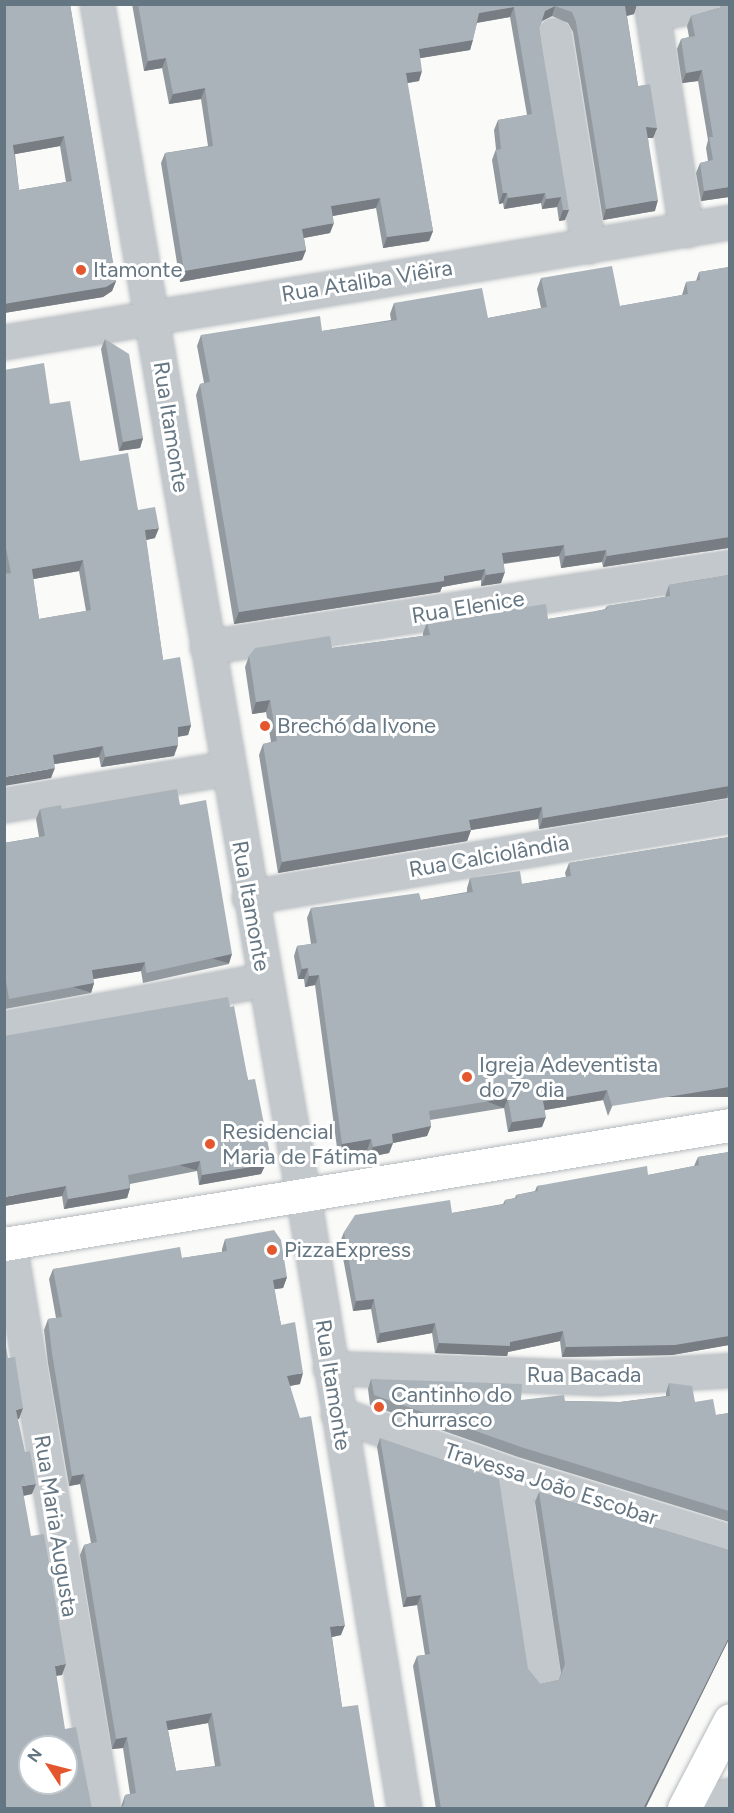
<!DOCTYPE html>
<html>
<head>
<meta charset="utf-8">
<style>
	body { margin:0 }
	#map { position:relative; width:734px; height:1813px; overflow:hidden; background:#fafaf8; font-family:Figtree,sans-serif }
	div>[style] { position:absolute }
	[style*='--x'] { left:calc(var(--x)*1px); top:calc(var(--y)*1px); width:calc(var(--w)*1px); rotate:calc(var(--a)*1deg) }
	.roads { filter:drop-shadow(0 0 2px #b5babe) drop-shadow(0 0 2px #b5babe) }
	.minor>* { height:33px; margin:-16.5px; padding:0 16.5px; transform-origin:16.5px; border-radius:16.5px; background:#c3c8cc }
	.major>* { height:33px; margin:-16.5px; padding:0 16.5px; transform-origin:16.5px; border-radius:16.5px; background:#fff }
	.wall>* { inset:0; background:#929a9f }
	.shaded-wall>* { inset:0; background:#777d82; transform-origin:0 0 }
	.building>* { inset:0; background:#aab3b9 }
	.dots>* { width:16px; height:16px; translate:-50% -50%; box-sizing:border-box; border:3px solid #fff; border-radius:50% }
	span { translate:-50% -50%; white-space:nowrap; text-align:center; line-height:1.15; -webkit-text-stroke:6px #fff; paint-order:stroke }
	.poi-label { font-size:22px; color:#657683 }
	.left { translate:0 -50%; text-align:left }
	.street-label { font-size:22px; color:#657683 }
	.frame { position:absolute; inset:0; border:6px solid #657683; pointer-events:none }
	.north { position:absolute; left:18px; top:1735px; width:60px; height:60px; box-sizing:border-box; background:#fff; border:2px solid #c1c8cd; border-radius:50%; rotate:306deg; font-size:16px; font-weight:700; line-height:24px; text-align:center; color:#657683 }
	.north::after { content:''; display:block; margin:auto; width:21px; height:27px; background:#e4572e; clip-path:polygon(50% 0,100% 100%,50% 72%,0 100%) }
</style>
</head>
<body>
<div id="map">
	<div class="roads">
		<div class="minor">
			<div style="--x:97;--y:4;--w:1209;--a:80.19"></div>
			<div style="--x:303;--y:1195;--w:621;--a:80.64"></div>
			<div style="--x:651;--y:4;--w:229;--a:81.2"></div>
			<div style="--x:653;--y:14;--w:52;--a:-11.1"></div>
			<div style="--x:554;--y:35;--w:214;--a:80.8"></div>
			<div style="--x:4;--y:342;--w:736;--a:-9.39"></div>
			<div style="--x:207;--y:647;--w:529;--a:-8.7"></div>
			<div style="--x:4;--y:805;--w:226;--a:-9.4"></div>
			<div style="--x:249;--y:897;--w:488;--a:-9.6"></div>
			<div style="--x:4;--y:1028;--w:264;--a:-10.5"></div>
			<div style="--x:9;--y:1243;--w:573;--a:80.55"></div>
			<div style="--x:330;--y:1368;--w:267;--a:2.1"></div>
			<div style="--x:597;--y:1378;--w:133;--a:-3.4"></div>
			<div style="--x:338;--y:1414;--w:184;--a:19.3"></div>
			<div style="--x:512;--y:1475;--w:228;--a:17.1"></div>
			<div style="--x:512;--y:1475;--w:203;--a:81.2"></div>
			<div style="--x:684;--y:1808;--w:48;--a:-15.8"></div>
		</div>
		<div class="major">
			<div style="--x:4;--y:1244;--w:736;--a:-9.31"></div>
			<div style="--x:684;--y:1808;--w:99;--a:-62.4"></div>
		</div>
	</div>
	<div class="wall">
		<div style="clip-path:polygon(evenodd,4px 4px,70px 4px,116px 281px,112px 291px,103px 297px,4px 313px,4px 4px,60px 146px,66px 182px,19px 190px,15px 154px,60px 146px)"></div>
		<div style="clip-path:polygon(132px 4px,637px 4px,634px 14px,627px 16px,638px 86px,657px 128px,653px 138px,648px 138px,655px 211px,603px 220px,573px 32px,568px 23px,552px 16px,542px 21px,539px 28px,565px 220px,559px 221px,557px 207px,542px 209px,541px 203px,504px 209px,503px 203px,499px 204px,492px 160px,496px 149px,494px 130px,498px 120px,527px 115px,510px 17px,477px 23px,470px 50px,420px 58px,419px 81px,407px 83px,433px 231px,429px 241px,383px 248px,376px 208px,333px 216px,330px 233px,304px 238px,306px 250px,302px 260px,180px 282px,161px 163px,165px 153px,208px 146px,201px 99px,169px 104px,162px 68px,144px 71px)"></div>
		<div style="clip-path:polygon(719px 8px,729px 197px,701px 201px,696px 173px,700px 163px,708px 161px,706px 148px,708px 140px,698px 81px,682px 83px,677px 49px,681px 39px,689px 37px,687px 26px,691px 16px)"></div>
		<div style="clip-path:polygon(729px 267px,729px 549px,728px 548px,603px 567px,602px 562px,561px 568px,559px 556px,504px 564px,501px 583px,481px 586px,481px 580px,442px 587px,440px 592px,234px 624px,196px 395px,200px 384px,204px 383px,197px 346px,201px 335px,322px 331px,391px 320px,390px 314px,394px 303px,488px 318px,541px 308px,537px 289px,541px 278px,620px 306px,682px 295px,686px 282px,696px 281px,699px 272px)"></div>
		<div style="clip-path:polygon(105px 339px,143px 438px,140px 448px,119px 451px,101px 349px)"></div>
		<div style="clip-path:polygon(evenodd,4px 370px,50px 404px,80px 461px,138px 510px,155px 538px,146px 540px,163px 660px,191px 725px,188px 735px,178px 737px,174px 756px,101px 767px,99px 757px,54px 764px,51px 778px,4px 569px,4px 370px,79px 571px,86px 611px,39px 619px,33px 579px,79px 571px)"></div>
		<div style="clip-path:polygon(729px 575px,729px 798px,727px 798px,539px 829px,538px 819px,471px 830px,467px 841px,278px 873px,259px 755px,263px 744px,271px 742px,266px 712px,252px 714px,245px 667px,249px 656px,332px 648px,423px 636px,423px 633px,427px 622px,548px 619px,594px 612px,605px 609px,607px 606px,665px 597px,669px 585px)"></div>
		<div style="clip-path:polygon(180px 805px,229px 964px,143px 983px,141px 971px,93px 979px,94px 983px,91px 993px,5px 1009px,4px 1003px,4px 843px,39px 837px,36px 819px,40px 809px,62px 809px)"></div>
		<div style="clip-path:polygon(729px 837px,608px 1116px,603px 1100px,545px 1110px,542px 1127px,508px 1132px,504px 1108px,430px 1120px,431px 1126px,427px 1136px,393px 1143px,389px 1153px,369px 1157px,367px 1150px,338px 1155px,315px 985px,305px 987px,304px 979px,298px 979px,294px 956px,297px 946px,311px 944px,307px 918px,311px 908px,421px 900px,467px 892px,467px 888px,470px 878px,522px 884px,566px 877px,565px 873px,569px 863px)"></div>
		<div style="clip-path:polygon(230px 1007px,248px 1080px,266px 1164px,261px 1174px,199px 1185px,197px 1171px,130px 1184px,130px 1188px,127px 1198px,117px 1200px,64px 1209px,62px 1196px,4px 1206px)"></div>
		<div style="clip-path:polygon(729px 1152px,729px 1345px,672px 1355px,562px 1357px,560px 1341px,508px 1352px,507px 1356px,435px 1353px,432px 1333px,377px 1343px,371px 1309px,353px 1311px,340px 1242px,344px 1232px,503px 1204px,505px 1200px,515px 1198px,516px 1195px,535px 1191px,537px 1186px,648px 1175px,694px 1166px,698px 1157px)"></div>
		<div style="clip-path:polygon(evenodd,225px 1239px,287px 1277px,283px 1288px,274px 1289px,281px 1325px,300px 1384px,290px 1386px,341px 1635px,332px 1637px,342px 1707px,375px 1809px,121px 1807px,125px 1795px,130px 1794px,123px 1748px,112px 1749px,80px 1555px,84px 1545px,91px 1543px,80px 1484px,69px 1486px,48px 1363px,44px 1330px,48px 1319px,56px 1318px,49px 1279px,53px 1269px,182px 1258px,222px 1252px,222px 1249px,225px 1239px,208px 1723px,215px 1766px,176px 1771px,168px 1730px,208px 1723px)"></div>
		<div style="clip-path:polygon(371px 1379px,521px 1400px,620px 1402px,666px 1396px,666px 1393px,669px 1383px,695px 1402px,716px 1415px,729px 1413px,729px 1522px,518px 1457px,370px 1405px,368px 1389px)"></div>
		<div style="clip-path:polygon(380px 1438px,528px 1669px,540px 1684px,559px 1680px,561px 1673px,535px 1502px,539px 1492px,728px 1550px,729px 1639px,645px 1809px,436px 1809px,413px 1666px,417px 1656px,425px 1655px,417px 1605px,403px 1607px,377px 1447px)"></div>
	</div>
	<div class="shaded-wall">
		<div style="clip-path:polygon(637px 4px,634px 14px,622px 17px,625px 6px)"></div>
		<div style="clip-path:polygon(555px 6px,552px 16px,542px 21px,545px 11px)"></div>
		<div style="clip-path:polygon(514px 7px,510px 17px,475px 23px,479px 13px)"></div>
		<div style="clip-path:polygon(473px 40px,470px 50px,415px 59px,419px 49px)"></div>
		<div style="clip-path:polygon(166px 58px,162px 68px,144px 71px,148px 61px)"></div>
		<div style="clip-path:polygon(702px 70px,698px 81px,682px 83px,686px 73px)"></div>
		<div style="clip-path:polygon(422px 71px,419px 81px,402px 84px,406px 73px)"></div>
		<div style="clip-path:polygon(205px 88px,201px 99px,169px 104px,173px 94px)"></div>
		<div style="clip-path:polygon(646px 127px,657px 128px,653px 138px,642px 138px)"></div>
		<div style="clip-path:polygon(64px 136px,60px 146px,10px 155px,13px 145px)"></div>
		<div style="clip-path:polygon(729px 187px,729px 197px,701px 201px,704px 191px)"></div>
		<div style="clip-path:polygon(503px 193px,507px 193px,503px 203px,499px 204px)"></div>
		<div style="clip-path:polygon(545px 193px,541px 203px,504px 209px,508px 198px)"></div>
		<div style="clip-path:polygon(561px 197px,557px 207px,542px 209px,546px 199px)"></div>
		<div style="clip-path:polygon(380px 198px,376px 208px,327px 217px,331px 206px)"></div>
		<div style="clip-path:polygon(658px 200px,655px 211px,603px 220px,606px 209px)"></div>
		<div style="clip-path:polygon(563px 210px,569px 210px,565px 220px,559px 221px)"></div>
		<div style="clip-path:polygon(334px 223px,330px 233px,298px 239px,302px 229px)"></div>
		<div style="clip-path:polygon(433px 231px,429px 241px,383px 248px,387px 237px)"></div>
		<div style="clip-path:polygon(306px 250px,302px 260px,180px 282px,184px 271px)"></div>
		<div style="clip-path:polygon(116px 281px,112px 291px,103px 297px,4px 313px,4px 304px)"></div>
		<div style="clip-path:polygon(143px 438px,140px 448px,119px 451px,123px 442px)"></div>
		<div style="clip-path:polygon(159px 528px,155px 538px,141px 541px,145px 530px)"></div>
		<div style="clip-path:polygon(729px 537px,729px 544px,728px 548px,603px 567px,607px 556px)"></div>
		<div style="clip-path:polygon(564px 545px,559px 556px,498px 564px,502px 553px)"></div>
		<div style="clip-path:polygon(606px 550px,602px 562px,561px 568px,565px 556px)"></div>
		<div style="clip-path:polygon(83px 560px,79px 571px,28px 580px,32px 569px)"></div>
		<div style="clip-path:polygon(485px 569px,481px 580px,442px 587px,440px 592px,234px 624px,239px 612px)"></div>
		<div style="clip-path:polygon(505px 572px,501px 583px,481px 586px,486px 575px)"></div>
		<div style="clip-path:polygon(270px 700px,266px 712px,252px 714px,256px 702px)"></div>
		<div style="clip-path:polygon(191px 725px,188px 735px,175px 737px,178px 727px)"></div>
		<div style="clip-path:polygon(178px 745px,174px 756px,101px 767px,105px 757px)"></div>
		<div style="clip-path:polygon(103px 746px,99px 757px,49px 765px,53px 755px)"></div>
		<div style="clip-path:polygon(55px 768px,51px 778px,4px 786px,4px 777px)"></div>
		<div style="clip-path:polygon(729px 786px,729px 790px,727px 798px,539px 829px,543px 818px)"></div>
		<div style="clip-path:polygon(542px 807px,538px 819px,471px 830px,467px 841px,278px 873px,282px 862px,469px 820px)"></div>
		<div style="left:232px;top:954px;width:10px;height:88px;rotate:107deg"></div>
		<div style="clip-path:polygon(145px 962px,141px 971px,88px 980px,92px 970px)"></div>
		<div style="clip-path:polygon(308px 968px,304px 979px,298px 979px,302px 969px)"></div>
		<div style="clip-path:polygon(319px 975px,315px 985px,305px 987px,309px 976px)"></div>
		<div style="left:94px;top:983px;width:10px;height:86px;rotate:107deg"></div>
		<div style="left:729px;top:1087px;width:10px;height:119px;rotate:90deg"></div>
		<div style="clip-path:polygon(607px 1090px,603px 1100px,539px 1111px,543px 1101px)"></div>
		<div style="left:508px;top:1098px;width:11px;height:80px;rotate:112deg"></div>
		<div style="clip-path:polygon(546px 1117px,542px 1127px,508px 1132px,512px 1122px)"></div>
		<div style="clip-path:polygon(431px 1126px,427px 1136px,393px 1143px,389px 1153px,369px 1157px,373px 1147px,392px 1134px)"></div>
		<div style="clip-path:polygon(371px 1139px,367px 1150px,338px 1155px,342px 1144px)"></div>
		<div style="clip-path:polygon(270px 1154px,261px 1174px,199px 1185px,202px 1175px)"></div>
		<div style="left:200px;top:1161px;width:10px;height:73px;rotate:107deg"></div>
		<div style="clip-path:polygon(66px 1186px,62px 1196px,4px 1206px,4px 1197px)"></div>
		<div style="clip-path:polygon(130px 1188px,127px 1198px,64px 1209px,68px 1199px)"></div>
		<div style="clip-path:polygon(287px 1277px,283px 1288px,269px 1290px,273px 1280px)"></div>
		<div style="clip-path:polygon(374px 1299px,371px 1309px,353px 1311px,356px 1301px)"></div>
		<div style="clip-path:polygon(435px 1323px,432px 1333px,377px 1343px,380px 1333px)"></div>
		<div style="clip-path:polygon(563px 1331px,560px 1341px,508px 1352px,507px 1356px,435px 1353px,439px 1343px,510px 1342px)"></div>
		<div style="clip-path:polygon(729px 1336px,729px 1345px,672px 1355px,562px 1357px,566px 1347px)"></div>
		<div style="clip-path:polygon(303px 1373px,300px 1384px,284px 1387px,287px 1376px)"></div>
		<div style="clip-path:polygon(23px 1408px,19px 1419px,12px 1420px,16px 1410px)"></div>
		<div style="clip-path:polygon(84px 1474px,80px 1484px,69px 1486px,72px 1476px)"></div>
		<div style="clip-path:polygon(36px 1484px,32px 1494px,19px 1497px,22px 1486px)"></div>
		<div style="clip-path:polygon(421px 1595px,417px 1605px,403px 1607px,407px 1597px)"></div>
		<div style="clip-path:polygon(345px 1625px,341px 1635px,327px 1638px,330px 1627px)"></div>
		<div style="clip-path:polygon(729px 1637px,729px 1639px,645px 1809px,643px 1809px)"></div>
		<div style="clip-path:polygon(66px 1664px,62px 1675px,51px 1677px,55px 1666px)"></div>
		<div style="clip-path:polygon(212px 1713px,208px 1723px,163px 1731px,166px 1721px)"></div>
		<div style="clip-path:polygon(127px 1737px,123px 1748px,112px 1749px,116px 1739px)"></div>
	</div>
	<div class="building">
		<div style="clip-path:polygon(evenodd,4px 4px,70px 4px,116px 281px,106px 287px,4px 304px,4px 4px,64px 136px,72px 181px,19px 190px,13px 145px,64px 136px)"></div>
		<div style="clip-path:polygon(138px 4px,635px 4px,625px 6px,638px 86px,650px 84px,657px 128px,646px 127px,658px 200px,606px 209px,576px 22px,572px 12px,555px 6px,545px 11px,539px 28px,569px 210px,563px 210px,561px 197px,546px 199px,545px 193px,508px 198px,507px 193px,503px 193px,496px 150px,501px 149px,498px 120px,532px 114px,514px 7px,479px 13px,473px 40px,419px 49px,422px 71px,406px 73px,433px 231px,387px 237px,380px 198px,331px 206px,334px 223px,302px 229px,306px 250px,184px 271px,165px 153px,213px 146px,205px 88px,173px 94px,166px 58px,148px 61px)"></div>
		<div style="clip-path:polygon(721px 4px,729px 4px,729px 187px,704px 191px,700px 163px,713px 160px,709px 137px,713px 137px,702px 70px,686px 73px,681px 39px,695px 36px,691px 16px,720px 8px)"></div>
		<div style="clip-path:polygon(612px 266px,620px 306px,688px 294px,686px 282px,700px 280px,699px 272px,729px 267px,729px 537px,607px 556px,606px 550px,565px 556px,564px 545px,502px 553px,505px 572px,486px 575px,485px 569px,444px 576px,444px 581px,239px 612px,200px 384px,210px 382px,201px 335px,320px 316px,322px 331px,397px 320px,394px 303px,482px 288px,488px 318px,547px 307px,541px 278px)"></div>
		<div style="clip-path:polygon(105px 339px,129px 354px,143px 438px,123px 442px)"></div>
		<div style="clip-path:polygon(evenodd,44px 363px,50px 404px,70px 401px,80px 461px,128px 453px,138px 510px,155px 507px,159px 528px,145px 530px,163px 660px,180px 657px,191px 725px,178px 727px,178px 745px,105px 757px,103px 746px,53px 755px,55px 768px,4px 777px,4px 574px,11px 573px,4px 538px,4px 370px,44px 363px,83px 560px,91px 610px,39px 619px,32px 569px,83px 560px)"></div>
		<div style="clip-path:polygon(729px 575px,729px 786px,543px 818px,542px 807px,469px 820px,471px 830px,282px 862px,263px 744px,277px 741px,270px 700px,256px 702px,249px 656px,255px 648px,330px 636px,332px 648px,430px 635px,427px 622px,546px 604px,548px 619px,607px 609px,607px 606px,670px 596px,669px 585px)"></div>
		<div style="clip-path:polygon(177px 789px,180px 805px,206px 800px,232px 954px,146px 973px,145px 962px,92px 970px,94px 983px,9px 999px,6px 981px,4px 981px,4px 843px,45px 836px,40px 809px,61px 805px,62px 809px)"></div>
		<div style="clip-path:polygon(729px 837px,729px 1087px,612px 1106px,607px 1090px,543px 1101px,546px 1117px,512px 1122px,508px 1098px,429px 1111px,431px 1126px,392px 1134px,393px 1143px,373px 1147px,371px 1139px,342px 1144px,319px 975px,309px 976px,308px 968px,302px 969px,297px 946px,317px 943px,311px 908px,419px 893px,421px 900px,473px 892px,470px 878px,520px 871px,522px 884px,571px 876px,569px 863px)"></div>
		<div style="clip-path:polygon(228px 997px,230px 1007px,234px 1006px,248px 1080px,255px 1079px,270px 1154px,264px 1165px,202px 1175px,200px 1161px,128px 1175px,130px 1188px,120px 1190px,68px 1199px,66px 1186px,4px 1197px,4px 1036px)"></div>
		<div style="clip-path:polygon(729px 1152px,729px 1336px,675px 1345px,566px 1347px,563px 1331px,510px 1342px,510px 1346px,439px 1343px,435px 1323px,380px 1333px,374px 1299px,356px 1301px,344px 1232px,355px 1215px,450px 1200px,452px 1213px,505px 1204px,505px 1200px,517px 1198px,516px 1195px,538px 1191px,537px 1186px,647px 1166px,648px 1175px,699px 1165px,698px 1157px)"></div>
		<div style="clip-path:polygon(evenodd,274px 1230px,281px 1240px,287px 1277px,273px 1280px,281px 1325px,295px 1322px,303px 1373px,287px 1376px,300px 1418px,311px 1416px,345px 1625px,330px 1627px,342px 1707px,358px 1705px,375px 1809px,119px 1809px,124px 1805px,125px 1795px,136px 1793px,127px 1737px,116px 1739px,84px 1545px,97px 1542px,84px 1474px,72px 1476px,52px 1353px,48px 1319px,62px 1317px,53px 1269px,180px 1247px,182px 1258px,227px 1251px,225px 1239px,274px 1230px,212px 1713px,221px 1766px,176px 1771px,166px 1721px,212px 1713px)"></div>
		<div style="clip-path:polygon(evenodd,4px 1334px,8px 1358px,15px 1357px,23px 1408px,16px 1410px,25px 1452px,30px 1451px,36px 1484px,22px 1486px,31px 1536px,44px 1534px,66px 1664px,55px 1666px,65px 1729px,76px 1727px,92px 1809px,4px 1809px,4px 1334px,30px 1747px,66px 1747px,66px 1783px,30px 1783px,30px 1747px)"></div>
		<div style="clip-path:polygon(371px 1379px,522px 1384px,521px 1400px,564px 1395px,565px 1401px,620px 1402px,670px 1396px,669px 1383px,692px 1386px,695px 1402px,713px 1399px,716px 1415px,729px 1413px,729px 1511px,521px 1447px,374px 1395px)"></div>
		<div style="clip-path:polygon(380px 1438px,499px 1479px,528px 1669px,540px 1684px,559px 1680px,565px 1664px,539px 1492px,729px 1550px,729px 1637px,643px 1809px,441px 1809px,417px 1656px,430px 1654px,421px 1595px,407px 1597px)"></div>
	</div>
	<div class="dots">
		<div style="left:81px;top:270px;background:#e4572e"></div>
		<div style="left:265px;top:726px;background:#e4572e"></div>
		<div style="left:467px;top:1077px;background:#e4572e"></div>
		<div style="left:210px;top:1144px;background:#e4572e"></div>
		<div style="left:272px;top:1250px;background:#e4572e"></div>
		<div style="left:379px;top:1407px;background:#e4572e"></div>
	</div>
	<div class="poi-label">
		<span class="left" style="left:93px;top:270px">Itamonte</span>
		<span class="left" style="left:277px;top:726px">Brechó da Ivone</span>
		<span class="left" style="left:479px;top:1077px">Igreja Adeventista<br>do 7º dia</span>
		<span class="left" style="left:222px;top:1144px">Residencial<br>Maria de Fátima</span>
		<span class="left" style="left:284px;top:1250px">PizzaExpress</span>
		<span class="left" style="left:391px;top:1407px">Cantinho do<br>Churrasco</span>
	</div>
	<div class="street-label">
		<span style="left:367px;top:281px;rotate:-9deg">Rua Ataliba Viêira</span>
		<span style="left:171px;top:427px;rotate:81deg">Rua Itamonte</span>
		<span style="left:468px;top:607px;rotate:-9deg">Rua Elenice</span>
		<span style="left:489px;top:856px;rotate:-10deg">Rua Calciolândia</span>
		<span style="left:251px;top:906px;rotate:80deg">Rua Itamonte</span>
		<span style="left:584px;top:1375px">Rua Bacada</span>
		<span style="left:333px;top:1385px;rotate:81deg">Rua Itamonte</span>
		<span style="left:551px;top:1484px;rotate:18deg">Travessa João Escobar</span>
		<span style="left:56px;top:1526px;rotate:81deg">Rua Maria Augusta</span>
	</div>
	<div class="frame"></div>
	<div class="north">N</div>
</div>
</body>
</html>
